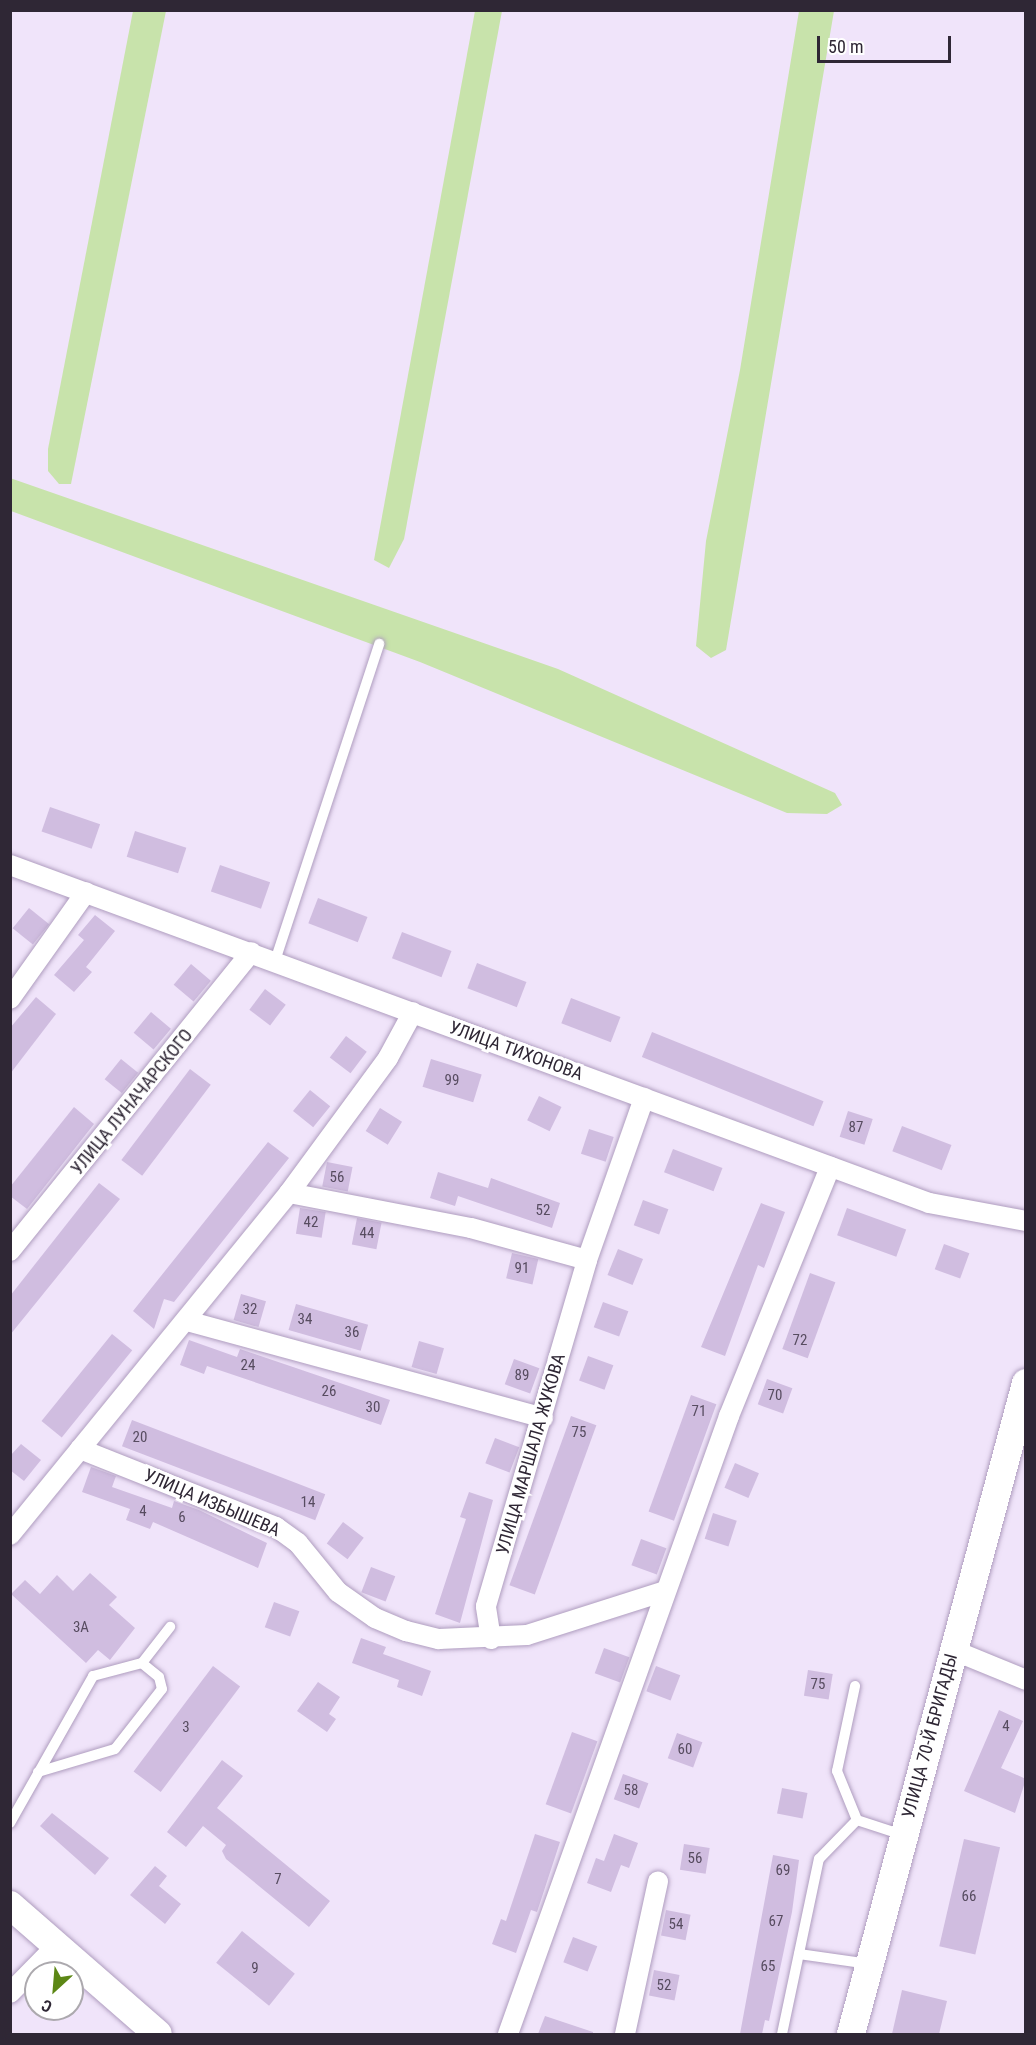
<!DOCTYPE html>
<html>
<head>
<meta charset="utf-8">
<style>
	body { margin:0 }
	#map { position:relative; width:1036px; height:2045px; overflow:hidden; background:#f0e4fa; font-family:"Roboto Condensed",sans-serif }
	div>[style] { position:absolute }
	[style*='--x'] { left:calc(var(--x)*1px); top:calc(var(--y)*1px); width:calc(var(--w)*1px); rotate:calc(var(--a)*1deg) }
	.green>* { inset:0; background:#c8e3ab }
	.building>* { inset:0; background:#d0bde0; transform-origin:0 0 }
	.roads { filter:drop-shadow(0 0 2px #af9dbf) drop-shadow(0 0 2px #af9dbf) }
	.service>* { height:10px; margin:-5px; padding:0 5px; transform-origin:5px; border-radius:5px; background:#fff }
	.minor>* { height:20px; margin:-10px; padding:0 10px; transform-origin:10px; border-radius:10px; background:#fff }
	.secondary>* { height:28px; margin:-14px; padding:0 14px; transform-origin:14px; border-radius:14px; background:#fff }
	span { translate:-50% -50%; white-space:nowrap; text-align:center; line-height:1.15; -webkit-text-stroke:6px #fff; paint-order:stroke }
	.number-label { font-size:15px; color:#574c60 }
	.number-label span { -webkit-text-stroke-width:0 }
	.street-label { font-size:18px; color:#2f2735 }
	.frame { position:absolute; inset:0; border:12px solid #2f2735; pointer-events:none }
	.north { position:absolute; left:24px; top:1961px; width:60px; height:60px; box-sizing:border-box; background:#fff; border:2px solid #aca9ae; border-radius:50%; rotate:206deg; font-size:16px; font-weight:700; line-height:24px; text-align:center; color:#2f2735 }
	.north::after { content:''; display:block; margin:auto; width:21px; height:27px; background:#5c8715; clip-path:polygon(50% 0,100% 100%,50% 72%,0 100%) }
	.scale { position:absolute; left:817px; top:36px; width:134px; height:27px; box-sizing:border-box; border:3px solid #2f2735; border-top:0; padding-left:8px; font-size:18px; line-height:21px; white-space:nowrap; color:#2f2735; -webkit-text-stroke:4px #fff; paint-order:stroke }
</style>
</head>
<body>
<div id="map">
	<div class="green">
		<div style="clip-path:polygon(133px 11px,166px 11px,71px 484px,59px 484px,48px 471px,48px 449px)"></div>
		<div style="clip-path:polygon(475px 11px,502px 11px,404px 539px,389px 568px,374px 560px)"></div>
		<div style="clip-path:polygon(799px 11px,834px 11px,726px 650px,711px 658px,696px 646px,706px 541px,740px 370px)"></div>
		<div style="clip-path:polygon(10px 478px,558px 669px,835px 793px,842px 805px,827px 814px,787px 813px,420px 662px,11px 511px)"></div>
	</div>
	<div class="building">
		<div style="left:50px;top:807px;width:53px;height:26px;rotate:19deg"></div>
		<div style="left:135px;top:831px;width:54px;height:27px;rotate:18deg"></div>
		<div style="left:220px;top:865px;width:53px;height:28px;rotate:19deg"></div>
		<div style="left:318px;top:898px;width:53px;height:27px;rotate:21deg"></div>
		<div style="left:29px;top:908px;width:26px;height:26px;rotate:39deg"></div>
		<div style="clip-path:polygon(95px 915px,115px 931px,86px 967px,92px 972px,74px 992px,54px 975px,84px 940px,78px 935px)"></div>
		<div style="left:402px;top:932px;width:53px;height:28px;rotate:21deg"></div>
		<div style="left:477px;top:963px;width:53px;height:27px;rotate:21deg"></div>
		<div style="left:191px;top:964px;width:26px;height:27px;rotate:40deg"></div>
		<div style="left:265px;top:989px;width:26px;height:26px;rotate:37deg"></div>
		<div style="clip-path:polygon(36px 997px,56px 1014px,10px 1074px,10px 1028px)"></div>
		<div style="left:571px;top:998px;width:53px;height:27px;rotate:21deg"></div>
		<div style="left:151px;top:1012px;width:26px;height:27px;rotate:40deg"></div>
		<div style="left:652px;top:1032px;width:185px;height:27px;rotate:22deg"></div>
		<div style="left:346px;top:1036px;width:26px;height:27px;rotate:37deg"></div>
		<div style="left:121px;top:1059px;width:22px;height:26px;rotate:39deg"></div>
		<div style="left:431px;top:1059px;width:53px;height:29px;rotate:17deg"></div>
		<div style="left:190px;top:1069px;width:26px;height:114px;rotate:37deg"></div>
		<div style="left:310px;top:1090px;width:26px;height:27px;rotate:39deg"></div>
		<div style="left:539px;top:1096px;width:25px;height:27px;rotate:26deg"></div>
		<div style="clip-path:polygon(74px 1107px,94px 1124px,27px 1209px,10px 1196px,10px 1187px)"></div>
		<div style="left:380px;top:1108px;width:26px;height:27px;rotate:32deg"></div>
		<div style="left:848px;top:1111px;width:26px;height:27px;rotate:18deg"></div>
		<div style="left:902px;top:1126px;width:53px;height:27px;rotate:21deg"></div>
		<div style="left:589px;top:1129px;width:26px;height:26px;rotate:18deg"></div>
		<div style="clip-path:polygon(268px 1142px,289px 1158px,174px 1302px,164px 1299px,154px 1329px,133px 1311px)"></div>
		<div style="left:673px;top:1149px;width:53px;height:25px;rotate:21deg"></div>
		<div style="left:327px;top:1162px;width:26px;height:25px;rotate:11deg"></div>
		<div style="clip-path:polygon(438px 1172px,488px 1188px,491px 1178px,560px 1203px,552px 1228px,458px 1196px,455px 1206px,430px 1198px)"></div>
		<div style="clip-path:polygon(99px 1183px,120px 1199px,10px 1335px,10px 1296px)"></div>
		<div style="left:643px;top:1200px;width:27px;height:27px;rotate:20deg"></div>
		<div style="clip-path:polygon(761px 1203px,785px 1212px,764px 1268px,758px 1265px,725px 1356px,701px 1347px)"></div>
		<div style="left:300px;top:1208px;width:26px;height:26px;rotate:9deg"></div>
		<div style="left:847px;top:1208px;width:63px;height:29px;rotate:20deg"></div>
		<div style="left:357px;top:1218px;width:25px;height:27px;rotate:11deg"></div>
		<div style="left:944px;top:1244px;width:27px;height:27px;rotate:20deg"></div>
		<div style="left:618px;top:1249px;width:27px;height:28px;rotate:22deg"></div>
		<div style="left:512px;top:1253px;width:27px;height:26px;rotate:13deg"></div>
		<div style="left:810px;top:1273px;width:27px;height:81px;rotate:20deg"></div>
		<div style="left:241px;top:1294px;width:26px;height:27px;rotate:16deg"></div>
		<div style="left:603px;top:1302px;width:27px;height:27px;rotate:20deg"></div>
		<div style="left:296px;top:1304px;width:75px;height:27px;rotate:16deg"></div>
		<div style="left:112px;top:1334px;width:26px;height:112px;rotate:39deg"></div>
		<div style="clip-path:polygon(189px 1340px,237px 1357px,240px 1349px,390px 1400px,381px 1425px,207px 1366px,204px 1374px,180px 1365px)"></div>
		<div style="left:419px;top:1341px;width:26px;height:27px;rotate:16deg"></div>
		<div style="left:588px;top:1356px;width:27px;height:26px;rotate:20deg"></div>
		<div style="left:514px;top:1359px;width:27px;height:27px;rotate:20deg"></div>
		<div style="left:767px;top:1379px;width:27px;height:27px;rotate:20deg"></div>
		<div style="left:691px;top:1395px;width:27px;height:124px;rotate:20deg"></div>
		<div style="left:571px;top:1416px;width:27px;height:180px;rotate:20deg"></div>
		<div style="left:132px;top:1420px;width:207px;height:28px;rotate:21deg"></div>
		<div style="left:495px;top:1438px;width:26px;height:27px;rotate:21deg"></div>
		<div style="clip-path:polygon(21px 1444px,41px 1460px,24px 1481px,10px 1470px,10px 1456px)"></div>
		<div style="left:735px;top:1463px;width:26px;height:27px;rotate:23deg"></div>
		<div style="clip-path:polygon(91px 1467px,116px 1476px,112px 1487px,172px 1508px,174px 1501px,199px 1510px,267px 1543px,258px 1568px,153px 1522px,150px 1529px,126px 1520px,130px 1509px,82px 1492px)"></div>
		<div style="clip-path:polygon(469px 1492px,493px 1500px,460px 1623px,435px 1614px,466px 1519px,460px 1517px)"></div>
		<div style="left:713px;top:1513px;width:25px;height:27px;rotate:18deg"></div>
		<div style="left:343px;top:1522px;width:26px;height:27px;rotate:37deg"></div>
		<div style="left:641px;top:1539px;width:27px;height:28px;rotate:20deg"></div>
		<div style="left:371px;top:1567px;width:26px;height:27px;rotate:21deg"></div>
		<div style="clip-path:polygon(90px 1573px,117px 1597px,109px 1605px,135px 1628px,110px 1660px,98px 1650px,86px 1663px,11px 1594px,25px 1580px,40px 1594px,57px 1575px,73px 1591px)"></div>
		<div style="left:274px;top:1602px;width:27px;height:27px;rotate:20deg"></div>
		<div style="clip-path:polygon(361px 1638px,386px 1647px,383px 1654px,431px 1671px,422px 1696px,397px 1687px,399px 1680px,352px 1663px)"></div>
		<div style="left:604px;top:1648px;width:27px;height:27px;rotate:20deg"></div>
		<div style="left:213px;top:1666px;width:34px;height:132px;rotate:37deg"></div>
		<div style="left:656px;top:1666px;width:26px;height:27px;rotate:21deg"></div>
		<div style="left:808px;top:1670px;width:25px;height:26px;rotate:9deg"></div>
		<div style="clip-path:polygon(318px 1682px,340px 1697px,329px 1714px,336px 1719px,327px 1732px,297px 1711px)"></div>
		<div style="clip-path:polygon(999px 1710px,1023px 1721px,1001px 1768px,1026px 1779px,1015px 1813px,964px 1791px)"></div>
		<div style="left:572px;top:1732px;width:27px;height:77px;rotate:20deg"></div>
		<div style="left:677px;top:1733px;width:27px;height:27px;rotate:20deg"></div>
		<div style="clip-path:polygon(222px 1760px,243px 1776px,217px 1808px,330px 1901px,309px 1927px,226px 1859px,222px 1851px,226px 1845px,203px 1826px,186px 1847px,167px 1832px)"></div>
		<div style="left:623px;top:1774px;width:27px;height:27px;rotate:20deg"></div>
		<div style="left:782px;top:1788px;width:26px;height:26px;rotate:11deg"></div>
		<div style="clip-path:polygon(52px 1813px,109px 1858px,95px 1875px,40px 1826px)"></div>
		<div style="clip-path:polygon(535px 1834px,560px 1842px,537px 1912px,531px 1910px,516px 1953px,492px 1944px,501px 1919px,506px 1921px)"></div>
		<div style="clip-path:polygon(614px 1834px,638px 1843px,629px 1868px,621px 1865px,611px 1892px,587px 1883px,596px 1858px,604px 1861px)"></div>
		<div style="left:964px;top:1839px;width:37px;height:110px;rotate:13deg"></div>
		<div style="left:684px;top:1844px;width:26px;height:26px;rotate:9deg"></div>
		<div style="clip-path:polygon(773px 1855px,799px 1860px,792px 1912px,769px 2021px,765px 2020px,762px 2034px,740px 2034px)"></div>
		<div style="clip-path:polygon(155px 1866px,167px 1876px,159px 1886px,181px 1904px,165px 1924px,130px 1895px)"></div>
		<div style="left:666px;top:1910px;width:25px;height:26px;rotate:11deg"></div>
		<div style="left:242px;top:1931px;width:68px;height:41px;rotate:39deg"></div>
		<div style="left:573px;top:1937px;width:26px;height:27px;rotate:21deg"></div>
		<div style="left:654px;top:1970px;width:26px;height:26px;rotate:11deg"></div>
		<div style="clip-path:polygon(902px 1990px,947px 2001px,939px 2034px,892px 2034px)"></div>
		<div style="clip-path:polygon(545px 2016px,593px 2032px,593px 2034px,538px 2034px)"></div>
	</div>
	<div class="roads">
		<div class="service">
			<div style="--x:275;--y:961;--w:334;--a:-71.8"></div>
			<div style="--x:38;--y:1772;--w:80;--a:-16.6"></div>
			<div style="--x:115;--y:1749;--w:76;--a:-51.9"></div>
			<div style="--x:162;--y:1689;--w:12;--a:-104"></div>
			<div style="--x:159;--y:1677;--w:22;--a:-141"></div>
			<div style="--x:857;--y:1820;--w:48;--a:18.1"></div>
			<div style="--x:10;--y:1823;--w:169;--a:-60.5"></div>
			<div style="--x:93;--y:1676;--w:51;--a:-14.9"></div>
			<div style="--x:142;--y:1663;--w:46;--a:-52.1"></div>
			<div style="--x:799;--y:1954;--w:71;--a:8.1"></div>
			<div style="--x:782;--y:2034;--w:179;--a:-78.1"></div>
			<div style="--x:819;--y:1859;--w:54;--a:-45.7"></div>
			<div style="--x:857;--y:1820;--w:53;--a:-112.2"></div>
			<div style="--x:837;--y:1771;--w:87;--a:-78"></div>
		</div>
		<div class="minor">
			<div style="--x:10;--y:865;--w:979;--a:20.19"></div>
			<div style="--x:929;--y:1203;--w:99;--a:10.5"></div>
			<div style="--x:10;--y:999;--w:131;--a:-54.6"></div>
			<div style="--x:289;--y:1193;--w:185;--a:10.9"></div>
			<div style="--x:471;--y:1228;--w:120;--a:15.4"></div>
			<div style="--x:10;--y:1251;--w:384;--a:-51.1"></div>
			<div style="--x:187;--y:1321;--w:369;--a:15.2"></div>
			<div style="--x:80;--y:1449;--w:211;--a:21.7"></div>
			<div style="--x:276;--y:1527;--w:27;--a:36"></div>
			<div style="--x:298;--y:1543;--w:63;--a:50.8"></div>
			<div style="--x:338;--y:1592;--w:45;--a:35.1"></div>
			<div style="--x:375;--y:1618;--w:34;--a:23"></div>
			<div style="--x:406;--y:1631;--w:34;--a:14"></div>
			<div style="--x:439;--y:1639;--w:88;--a:-2.6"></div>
			<div style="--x:527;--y:1635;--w:145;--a:-17.7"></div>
			<div style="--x:10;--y:1535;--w:441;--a:-50.8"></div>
			<div style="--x:289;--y:1193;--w:167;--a:-53.7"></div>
			<div style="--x:388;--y:1058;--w:52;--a:-61.5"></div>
			<div style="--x:491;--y:1639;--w:33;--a:-99"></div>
			<div style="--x:486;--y:1606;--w:360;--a:-73.7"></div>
			<div style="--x:587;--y:1260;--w:172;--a:-70.6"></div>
			<div style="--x:953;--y:1650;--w:79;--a:22.3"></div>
			<div style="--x:10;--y:1993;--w:67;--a:-45.6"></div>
			<div style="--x:508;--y:2034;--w:656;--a:-70.32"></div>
			<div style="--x:729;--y:1416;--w:269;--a:-67.9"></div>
			<div style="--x:625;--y:2034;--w:156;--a:-77.8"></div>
		</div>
		<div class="secondary">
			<div style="--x:10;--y:1905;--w:196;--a:41.1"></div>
			<div style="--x:851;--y:2034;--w:674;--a:-74.95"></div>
		</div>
	</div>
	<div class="number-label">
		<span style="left:452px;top:1081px">99</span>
		<span style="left:856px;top:1128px">87</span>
		<span style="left:337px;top:1178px">56</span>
		<span style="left:543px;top:1211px">52</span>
		<span style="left:311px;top:1223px">42</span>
		<span style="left:367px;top:1234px">44</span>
		<span style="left:522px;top:1269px">91</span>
		<span style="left:250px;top:1310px">32</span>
		<span style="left:305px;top:1320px">34</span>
		<span style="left:352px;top:1333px">36</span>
		<span style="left:800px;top:1341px">72</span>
		<span style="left:248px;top:1366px">24</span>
		<span style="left:522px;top:1376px">89</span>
		<span style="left:329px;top:1392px">26</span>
		<span style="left:775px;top:1396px">70</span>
		<span style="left:373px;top:1408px">30</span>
		<span style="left:699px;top:1412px">71</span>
		<span style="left:579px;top:1433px">75</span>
		<span style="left:140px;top:1438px">20</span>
		<span style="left:308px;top:1503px">14</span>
		<span style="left:143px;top:1512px">4</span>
		<span style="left:182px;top:1518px">6</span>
		<span style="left:81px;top:1628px">3А</span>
		<span style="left:818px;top:1685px">75</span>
		<span style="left:1006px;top:1727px">4</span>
		<span style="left:186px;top:1728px">3</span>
		<span style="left:685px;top:1750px">60</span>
		<span style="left:631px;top:1791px">58</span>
		<span style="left:695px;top:1859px">56</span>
		<span style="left:783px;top:1871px">69</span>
		<span style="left:278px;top:1880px">7</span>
		<span style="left:969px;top:1897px">66</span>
		<span style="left:776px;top:1922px">67</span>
		<span style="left:676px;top:1925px">54</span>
		<span style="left:768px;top:1967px">65</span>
		<span style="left:255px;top:1969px">9</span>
		<span style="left:664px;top:1986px">52</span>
	</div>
	<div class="street-label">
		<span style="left:516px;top:1051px;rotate:20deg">УЛИЦА ТИХОНОВА</span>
		<span style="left:132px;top:1102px;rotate:-51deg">УЛИЦА ЛУНАЧАРСКОГО</span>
		<span style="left:531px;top:1454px;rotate:-74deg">УЛИЦА МАРШАЛА ЖУКОВА</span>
		<span style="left:212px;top:1503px;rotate:23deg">УЛИЦА ИЗБЫШЕВА</span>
		<span style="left:930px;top:1736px;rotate:-75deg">УЛИЦА 70-Й БРИГАДЫ</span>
	</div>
	<div class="frame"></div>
	<div class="north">С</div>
	<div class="scale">50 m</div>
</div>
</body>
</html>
